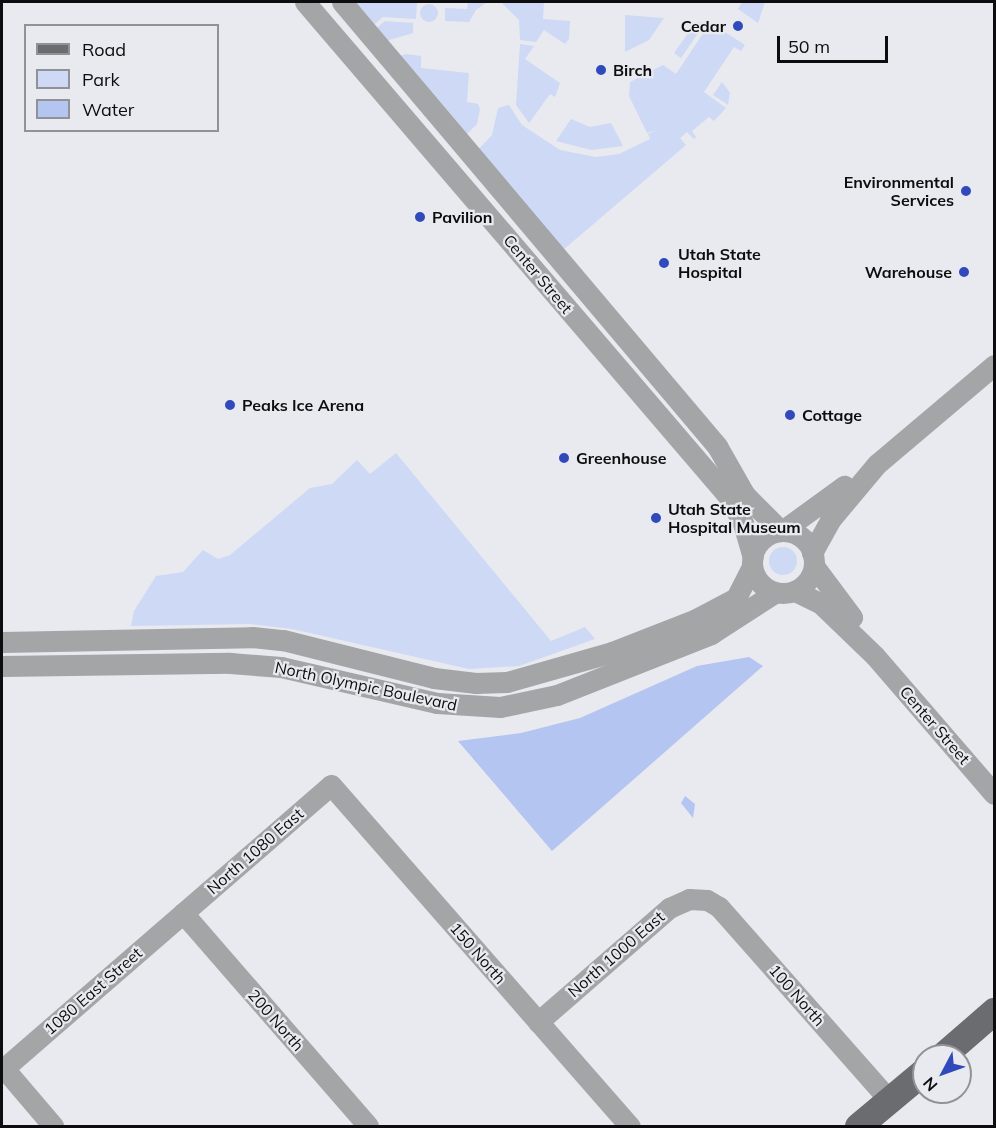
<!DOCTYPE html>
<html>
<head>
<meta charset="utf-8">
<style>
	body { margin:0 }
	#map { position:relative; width:996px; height:1128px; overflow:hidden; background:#e8eaef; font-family:Mulish,sans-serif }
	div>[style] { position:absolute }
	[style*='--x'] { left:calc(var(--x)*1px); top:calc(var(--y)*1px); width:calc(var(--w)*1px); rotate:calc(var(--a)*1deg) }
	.green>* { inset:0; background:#ced9f5 }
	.round { border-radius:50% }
	.water>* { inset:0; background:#b4c5f1 }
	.minor>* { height:21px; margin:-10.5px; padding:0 10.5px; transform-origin:10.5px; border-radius:10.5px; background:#a4a5a7 }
	.minor>.ring { margin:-10.5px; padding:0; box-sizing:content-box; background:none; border:21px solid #a4a5a7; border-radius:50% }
	.major>* { height:27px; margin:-13.5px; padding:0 13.5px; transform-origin:13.5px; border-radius:13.5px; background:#6a6c6f }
	.dots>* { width:16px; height:16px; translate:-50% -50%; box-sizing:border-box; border:3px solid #e8eaef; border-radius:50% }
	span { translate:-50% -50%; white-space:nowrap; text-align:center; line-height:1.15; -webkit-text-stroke:4.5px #e8eaef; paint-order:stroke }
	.poi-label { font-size:16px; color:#0d0d0f; font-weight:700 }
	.right { translate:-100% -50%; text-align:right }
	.left { translate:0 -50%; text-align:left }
	.street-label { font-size:16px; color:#0d0d0f }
	.frame { position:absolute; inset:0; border:3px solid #0d0d0f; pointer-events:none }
	.legend { position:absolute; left:24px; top:24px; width:195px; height:108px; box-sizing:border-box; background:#e8eaef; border:2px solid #909295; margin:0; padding:8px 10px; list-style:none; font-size:18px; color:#0d0d0f }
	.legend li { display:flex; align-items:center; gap:12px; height:30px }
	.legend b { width:30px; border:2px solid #909295 }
	.north { position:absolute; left:912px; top:1044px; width:60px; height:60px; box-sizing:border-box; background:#e8eaef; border:2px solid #909295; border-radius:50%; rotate:229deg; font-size:16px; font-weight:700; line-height:24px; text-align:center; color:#0d0d0f }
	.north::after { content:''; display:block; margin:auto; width:21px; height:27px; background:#304abb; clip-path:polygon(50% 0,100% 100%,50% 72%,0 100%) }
	.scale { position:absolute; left:777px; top:36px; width:111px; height:27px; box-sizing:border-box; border:3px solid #0d0d0f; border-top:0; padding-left:8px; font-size:18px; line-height:21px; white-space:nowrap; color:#0d0d0f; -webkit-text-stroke:4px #e8eaef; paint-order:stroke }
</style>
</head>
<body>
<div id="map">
	<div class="green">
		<div style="clip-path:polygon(350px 2px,417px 2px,416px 19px,383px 17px,371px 27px)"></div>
		<div style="clip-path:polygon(468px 2px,487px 2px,476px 10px,469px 22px,445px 21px,445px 8px,467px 9px)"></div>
		<div style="clip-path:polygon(501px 2px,544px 2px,543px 19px,570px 21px,569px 39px,565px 44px,544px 30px,536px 42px,520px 40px,519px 20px)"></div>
		<div style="clip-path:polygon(742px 2px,765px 2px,758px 23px,738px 9px)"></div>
		<div class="round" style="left:420px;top:4px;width:18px;height:18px"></div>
		<div style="clip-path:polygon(625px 15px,663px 18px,664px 18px,649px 40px,625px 52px)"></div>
		<div style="clip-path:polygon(385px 21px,413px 23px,413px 33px,386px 41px,374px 30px)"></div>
		<div style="clip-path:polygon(696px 22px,711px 23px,745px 45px,741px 51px,734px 47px,704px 92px,726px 108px,714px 121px,709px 117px,692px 131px,696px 137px,694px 139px,687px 132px,680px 138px,686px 145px,563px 250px,478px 150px,492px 135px,498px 108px,509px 105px,522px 125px,560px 150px,596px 157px,619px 154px,650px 139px,648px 134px,657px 130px,647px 133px,629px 96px,630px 82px,663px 65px,676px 74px,706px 29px,703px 26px,681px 58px,674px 53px)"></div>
		<div style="clip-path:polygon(520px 44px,534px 46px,525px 59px,560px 83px,555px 97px,550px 94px,529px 123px,516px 105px)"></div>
		<div style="clip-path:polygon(406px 54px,421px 56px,421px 68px,469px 73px,467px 102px,478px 104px,480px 109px,477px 124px,466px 135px,399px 56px)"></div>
		<div style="clip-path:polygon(722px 82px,730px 93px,728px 105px,713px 95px)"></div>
		<div style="clip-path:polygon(571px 119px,590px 127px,611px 123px,623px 146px,591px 150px,556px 141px)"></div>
		<div style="clip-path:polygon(396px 453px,551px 641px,585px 627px,595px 639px,519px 666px,469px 669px,292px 629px,249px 624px,131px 626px,134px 611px,156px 576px,183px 572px,203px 550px,218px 559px,230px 555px,310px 488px,332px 484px,357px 460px,370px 474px)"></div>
		<div class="round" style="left:769px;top:547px;width:28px;height:28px"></div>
	</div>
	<div class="water">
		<div style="clip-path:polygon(749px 657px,763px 666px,552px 851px,458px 741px,521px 733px,580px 718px,697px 666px)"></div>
		<div style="clip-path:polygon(685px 796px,695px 804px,693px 818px,681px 803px)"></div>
	</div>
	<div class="minor">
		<div style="--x:305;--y:2;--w:650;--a:49.43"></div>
		<div style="--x:728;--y:496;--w:31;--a:61"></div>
		<div style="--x:743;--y:523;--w:35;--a:74"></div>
		<div style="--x:342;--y:2;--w:581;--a:49.82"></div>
		<div style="--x:717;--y:446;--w:56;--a:60.3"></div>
		<div style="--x:745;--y:495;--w:51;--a:45"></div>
		<div style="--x:782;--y:531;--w:77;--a:-36"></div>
		<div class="ring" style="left:752px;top:531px;width:41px;height:41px"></div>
		<div style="--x:812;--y:553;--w:38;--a:-61"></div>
		<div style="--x:830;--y:520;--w:73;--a:-50"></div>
		<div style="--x:877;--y:464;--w:153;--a:-40.2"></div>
		<div style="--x:814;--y:566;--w:64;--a:53.3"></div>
		<div style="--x:795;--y:591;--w:28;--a:26"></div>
		<div style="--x:820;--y:603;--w:76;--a:43.9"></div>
		<div style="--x:875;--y:656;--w:182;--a:49.2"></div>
		<div style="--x:2;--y:642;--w:250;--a:-1.1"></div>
		<div style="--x:252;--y:637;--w:31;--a:6"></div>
		<div style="--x:283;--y:640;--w:156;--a:14.1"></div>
		<div style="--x:434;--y:678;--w:42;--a:6.8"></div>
		<div style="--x:476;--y:683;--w:31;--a:-2"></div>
		<div style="--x:507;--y:682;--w:109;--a:-15.9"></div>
		<div style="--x:612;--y:652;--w:90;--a:-21.4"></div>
		<div style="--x:696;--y:619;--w:45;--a:-27.7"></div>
		<div style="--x:736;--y:598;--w:35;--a:-63"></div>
		<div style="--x:2;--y:666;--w:228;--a:-0.8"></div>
		<div style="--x:230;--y:663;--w:51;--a:4.5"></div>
		<div style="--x:281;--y:667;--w:160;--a:13"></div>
		<div style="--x:437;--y:703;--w:63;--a:3.6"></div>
		<div style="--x:500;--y:707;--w:58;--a:-11.9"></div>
		<div style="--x:557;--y:695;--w:166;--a:-21.6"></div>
		<div style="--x:711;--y:634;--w:77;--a:-32.9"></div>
		<div style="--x:183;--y:913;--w:282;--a:49"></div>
		<div style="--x:538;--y:1022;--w:174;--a:-41"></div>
		<div style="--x:669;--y:908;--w:22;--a:-24"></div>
		<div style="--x:689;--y:899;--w:18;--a:3"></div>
		<div style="--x:707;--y:900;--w:14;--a:30"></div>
		<div style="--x:719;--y:907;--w:257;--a:48.6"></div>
		<div style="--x:2;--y:1066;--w:79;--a:49.6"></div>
		<div style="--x:2;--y:1070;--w:435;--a:-40.9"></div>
		<div style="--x:331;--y:785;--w:454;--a:48.8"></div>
	</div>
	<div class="major">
		<div style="--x:942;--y:1056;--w:69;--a:-40.9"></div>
		<div style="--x:858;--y:1126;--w:86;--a:-39.8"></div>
	</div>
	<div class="dots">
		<div style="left:738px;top:26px;background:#304abb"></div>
		<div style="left:601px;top:70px;background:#304abb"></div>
		<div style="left:966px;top:191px;background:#304abb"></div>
		<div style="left:420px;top:217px;background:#304abb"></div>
		<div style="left:664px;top:263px;background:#304abb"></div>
		<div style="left:964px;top:272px;background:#304abb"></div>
		<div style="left:230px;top:405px;background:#304abb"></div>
		<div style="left:790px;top:415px;background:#304abb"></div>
		<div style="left:564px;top:458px;background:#304abb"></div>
		<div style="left:656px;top:518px;background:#304abb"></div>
	</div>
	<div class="poi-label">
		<span class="right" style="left:726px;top:26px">Cedar</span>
		<span class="left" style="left:613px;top:70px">Birch</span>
		<span class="right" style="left:954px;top:191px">Environmental<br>Services</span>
		<span class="left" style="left:432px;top:217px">Pavilion</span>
		<span class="left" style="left:678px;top:263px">Utah State<br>Hospital</span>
		<span class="right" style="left:952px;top:272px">Warehouse</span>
		<span class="left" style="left:242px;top:405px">Peaks Ice Arena</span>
		<span class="left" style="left:802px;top:415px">Cottage</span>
		<span class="left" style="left:576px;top:458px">Greenhouse</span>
		<span class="left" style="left:668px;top:518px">Utah State<br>Hospital Museum</span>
	</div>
	<div class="street-label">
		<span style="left:538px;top:274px;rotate:50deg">Center Street</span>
		<span style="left:366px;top:686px;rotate:12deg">North Olympic Boulevard</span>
		<span style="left:935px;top:725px;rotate:49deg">Center Street</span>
		<span style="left:255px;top:851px;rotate:-41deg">North 1080 East</span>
		<span style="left:478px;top:953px;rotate:49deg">150 North</span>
		<span style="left:616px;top:954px;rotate:-41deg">North 1000 East</span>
		<span style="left:93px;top:991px;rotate:-41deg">1080 East Street</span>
		<span style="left:797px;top:995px;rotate:49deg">100 North</span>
		<span style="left:276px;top:1020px;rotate:49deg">200 North</span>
	</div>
	<div class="frame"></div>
	<ul class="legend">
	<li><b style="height:8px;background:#6a6c6f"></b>Road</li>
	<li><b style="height:16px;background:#ced9f5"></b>Park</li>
	<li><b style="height:16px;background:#b4c5f1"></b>Water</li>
	</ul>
	<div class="north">N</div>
	<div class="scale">50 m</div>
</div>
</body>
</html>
